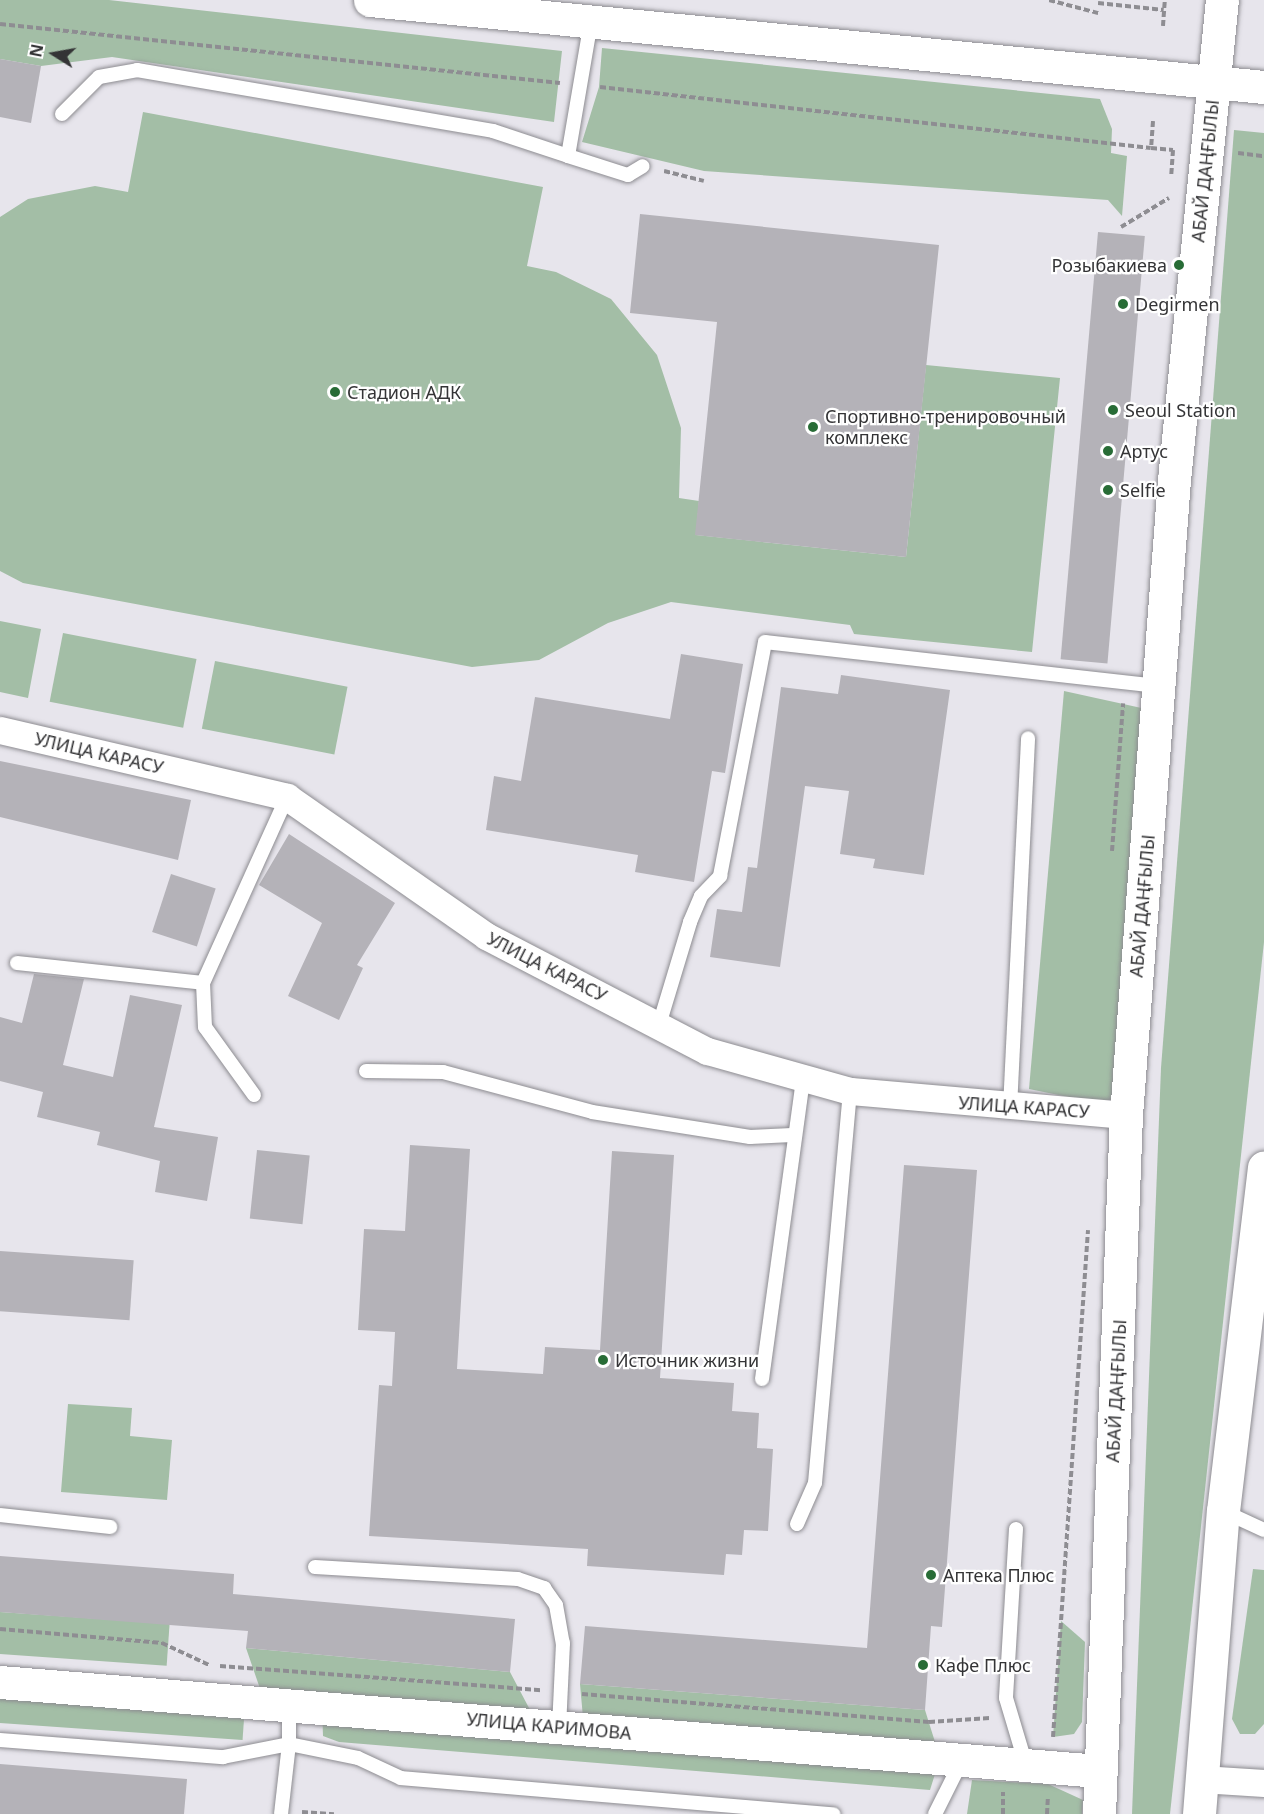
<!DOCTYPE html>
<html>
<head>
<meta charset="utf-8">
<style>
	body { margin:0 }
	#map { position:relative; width:1264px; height:1814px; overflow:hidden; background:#e7e5ec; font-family:"Noto Sans",sans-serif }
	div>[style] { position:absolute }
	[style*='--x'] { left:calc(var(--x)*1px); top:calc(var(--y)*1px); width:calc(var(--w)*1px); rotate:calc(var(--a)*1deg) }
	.green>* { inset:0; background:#a3bea6; transform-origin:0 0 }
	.building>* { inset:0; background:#b4b2b8; transform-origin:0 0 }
	.path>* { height:4px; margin-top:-2px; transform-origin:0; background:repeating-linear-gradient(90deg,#8e8d92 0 6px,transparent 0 9px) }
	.roads { filter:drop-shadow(0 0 2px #8d8c91) drop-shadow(0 0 2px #8d8c91) }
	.service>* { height:14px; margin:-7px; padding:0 7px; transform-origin:7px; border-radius:7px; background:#fff }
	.minor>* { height:27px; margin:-13.5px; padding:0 13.5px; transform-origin:13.5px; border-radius:13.5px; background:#fff }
	.tertiary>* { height:33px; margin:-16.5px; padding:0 16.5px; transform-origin:16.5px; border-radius:16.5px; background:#fff }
	.secondary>* { height:33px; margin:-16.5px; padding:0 16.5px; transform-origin:16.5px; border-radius:16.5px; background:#fff }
	.dots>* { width:16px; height:16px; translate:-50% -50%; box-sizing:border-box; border:3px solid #fff; border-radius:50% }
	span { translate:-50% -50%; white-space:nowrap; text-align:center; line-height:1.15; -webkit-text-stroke:4.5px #fff; paint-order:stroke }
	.street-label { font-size:18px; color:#343436 }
	.poi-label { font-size:18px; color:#343436 }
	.right { translate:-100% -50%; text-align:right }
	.left { translate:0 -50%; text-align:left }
	.north { position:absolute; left:24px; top:24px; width:60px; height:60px; -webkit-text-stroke:4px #fff; paint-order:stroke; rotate:281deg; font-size:16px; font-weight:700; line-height:24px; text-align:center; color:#343436 }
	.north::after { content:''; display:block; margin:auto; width:21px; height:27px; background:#343436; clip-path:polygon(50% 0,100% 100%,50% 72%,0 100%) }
</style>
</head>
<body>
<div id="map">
	<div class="green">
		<div style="clip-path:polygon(0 0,109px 0,562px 51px,554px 122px,112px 57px,41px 66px,0 59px)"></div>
		<div style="clip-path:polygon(602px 48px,1100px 99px,1112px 129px,1111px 153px,1127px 156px,1122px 216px,1108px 200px,704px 171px,582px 142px,599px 87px)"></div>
		<div style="clip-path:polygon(143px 112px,543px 187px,527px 266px,556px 272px,611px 299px,657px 355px,681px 428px,679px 498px,699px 501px,696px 535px,906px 557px,926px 365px,1060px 378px,1032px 652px,854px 634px,850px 625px,671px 602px,608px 623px,539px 660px,472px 667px,23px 583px,0 571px,0 217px,28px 199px,95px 186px,128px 192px)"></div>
		<div style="clip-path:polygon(1234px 130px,1264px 133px,1264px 942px,1170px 1814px,1132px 1814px,1161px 1068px)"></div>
		<div style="clip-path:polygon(0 621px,41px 629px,28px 698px,0 692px)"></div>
		<div style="left:63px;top:633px;width:136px;height:70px;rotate:11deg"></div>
		<div style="left:215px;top:661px;width:135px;height:69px;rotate:11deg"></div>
		<div style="clip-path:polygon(1064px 691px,1146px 709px,1121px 1097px,1098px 1103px,1029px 1089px)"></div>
		<div style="clip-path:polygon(68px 1404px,132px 1408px,130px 1436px,172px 1440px,167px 1500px,61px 1492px)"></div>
		<div style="clip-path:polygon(1253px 1569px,1264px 1570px,1264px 1724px,1255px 1734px,1240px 1734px,1232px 1719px)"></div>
		<div style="left:0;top:1612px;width:170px;height:42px;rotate:4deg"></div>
		<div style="clip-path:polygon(1061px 1621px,1085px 1642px,1082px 1722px,1074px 1734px,1053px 1737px)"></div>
		<div style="clip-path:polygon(246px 1648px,510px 1672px,538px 1725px,584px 1729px,580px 1684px,925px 1710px,940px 1758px,930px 1790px,339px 1742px,323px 1736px,322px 1708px,265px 1703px)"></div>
		<div style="left:0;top:1682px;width:246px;height:41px;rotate:4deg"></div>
		<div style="clip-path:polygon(972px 1780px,1048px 1784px,1083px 1800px,1082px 1814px,967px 1814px)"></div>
	</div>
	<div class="building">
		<div style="clip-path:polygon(0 59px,41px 66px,31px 123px,0 117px)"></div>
		<div style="clip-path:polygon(640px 214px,939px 245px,906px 557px,695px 535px,717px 322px,630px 313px)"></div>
		<div style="left:1098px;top:232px;width:47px;height:429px;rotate:5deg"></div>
		<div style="clip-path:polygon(681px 654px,743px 664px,725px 773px,712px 771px,694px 882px,635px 872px,638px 855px,486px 830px,494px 776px,521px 781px,535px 697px,670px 719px)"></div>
		<div style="clip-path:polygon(841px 675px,950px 690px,924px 875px,873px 868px,875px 859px,840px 854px,849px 791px,805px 786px,780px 967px,710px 957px,717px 909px,742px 912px,748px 867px,757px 868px,781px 687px,838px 694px)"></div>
		<div style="clip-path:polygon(0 761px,191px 800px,178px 860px,0 817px)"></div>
		<div style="clip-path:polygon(289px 834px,395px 903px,357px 965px,363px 968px,339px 1020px,288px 996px,322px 923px,259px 885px)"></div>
		<div style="left:171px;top:874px;width:47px;height:61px;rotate:18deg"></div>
		<div style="clip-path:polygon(34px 974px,84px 979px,63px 1065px,113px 1077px,130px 995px,182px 1005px,154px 1127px,218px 1137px,207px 1201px,155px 1192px,160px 1161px,97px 1145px,100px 1132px,37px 1117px,43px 1092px,0 1081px,0 1017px,22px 1023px)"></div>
		<div style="clip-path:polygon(410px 1145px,470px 1149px,457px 1369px,543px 1374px,545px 1347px,600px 1350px,612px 1151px,674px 1155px,660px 1378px,734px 1383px,732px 1411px,759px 1413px,757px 1448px,773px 1449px,768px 1531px,744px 1530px,742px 1555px,726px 1554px,724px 1575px,587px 1566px,588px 1549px,369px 1536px,379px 1385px,392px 1386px,395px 1332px,358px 1330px,364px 1229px,405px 1231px)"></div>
		<div style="left:257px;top:1150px;width:53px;height:69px;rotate:6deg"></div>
		<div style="clip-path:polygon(904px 1165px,977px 1170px,942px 1627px,931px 1626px,925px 1710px,580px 1684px,585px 1626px,867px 1648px)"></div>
		<div style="left:0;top:1251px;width:134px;height:60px;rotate:4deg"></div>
		<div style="clip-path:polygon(0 1556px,234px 1574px,233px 1594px,515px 1619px,510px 1672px,246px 1648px,248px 1631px,0 1612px)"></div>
		<div style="clip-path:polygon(0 1764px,187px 1779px,184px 1814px,0 1814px)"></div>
	</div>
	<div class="path">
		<div style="--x:1049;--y:0;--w:51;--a:14.9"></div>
		<div style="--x:1098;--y:3;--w:66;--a:6.1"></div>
		<div style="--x:0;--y:24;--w:563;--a:6.01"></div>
		<div style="--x:1163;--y:26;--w:26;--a:-86"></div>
		<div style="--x:600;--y:87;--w:554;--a:6.32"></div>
		<div style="--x:1153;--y:121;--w:27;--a:94"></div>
		<div style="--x:1151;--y:148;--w:22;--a:5"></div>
		<div style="--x:1173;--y:150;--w:26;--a:94"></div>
		<div style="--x:1238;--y:153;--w:26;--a:7"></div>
		<div style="--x:664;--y:171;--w:41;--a:14"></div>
		<div style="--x:1121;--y:227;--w:56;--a:-31.1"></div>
		<div style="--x:1112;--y:851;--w:148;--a:-85.7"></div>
		<div style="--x:0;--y:1629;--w:163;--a:4.9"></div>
		<div style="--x:162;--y:1643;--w:52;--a:25.1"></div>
		<div style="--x:220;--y:1666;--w:322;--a:4.3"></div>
		<div style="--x:582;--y:1694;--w:348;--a:4.6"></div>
		<div style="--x:929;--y:1722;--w:61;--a:-3.8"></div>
		<div style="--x:1053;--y:1737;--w:508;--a:-86.05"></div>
		<div style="--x:302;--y:1812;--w:32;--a:4"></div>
		<div style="--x:1003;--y:1814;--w:22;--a:-90"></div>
		<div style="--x:1047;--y:1814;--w:17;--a:-87"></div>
	</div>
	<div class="roads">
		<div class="service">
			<div style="--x:62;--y:114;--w:52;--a:-45"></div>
			<div style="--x:99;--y:77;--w:39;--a:-10"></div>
			<div style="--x:137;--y:70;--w:361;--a:9.7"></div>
			<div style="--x:493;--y:131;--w:79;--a:18.4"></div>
			<div style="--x:568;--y:156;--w:137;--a:-80.3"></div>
			<div style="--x:568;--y:156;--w:63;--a:17.6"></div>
			<div style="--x:628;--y:175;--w:17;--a:-31"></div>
			<div style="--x:17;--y:963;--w:187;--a:6.1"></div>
			<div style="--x:659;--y:1025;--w:108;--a:-73.2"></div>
			<div style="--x:690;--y:922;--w:28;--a:-67"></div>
			<div style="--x:701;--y:896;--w:28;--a:-46"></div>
			<div style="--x:720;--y:876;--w:238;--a:-79.1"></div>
			<div style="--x:765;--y:642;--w:397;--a:6.4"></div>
			<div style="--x:366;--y:1071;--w:77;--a:0.7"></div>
			<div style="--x:443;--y:1072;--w:154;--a:15"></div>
			<div style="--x:592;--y:1112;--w:160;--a:9"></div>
			<div style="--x:750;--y:1137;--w:42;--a:-2.7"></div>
			<div style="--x:254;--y:1095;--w:84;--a:-125.8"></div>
			<div style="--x:205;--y:1027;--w:44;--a:-92.6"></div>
			<div style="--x:203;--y:983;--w:204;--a:-65.7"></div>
			<div style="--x:1010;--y:1108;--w:370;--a:-87.2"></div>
			<div style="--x:762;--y:1379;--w:304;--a:-82.2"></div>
			<div style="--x:1223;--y:1511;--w:45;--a:24.9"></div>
			<div style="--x:0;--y:1515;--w:111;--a:6.2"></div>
			<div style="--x:797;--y:1524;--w:45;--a:-66.3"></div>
			<div style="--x:815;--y:1483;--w:394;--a:-84.9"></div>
			<div style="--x:1016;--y:1529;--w:169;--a:93.4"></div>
			<div style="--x:1006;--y:1698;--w:70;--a:73.4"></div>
			<div style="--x:315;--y:1567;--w:203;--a:3.4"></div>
			<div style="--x:518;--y:1579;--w:28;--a:19"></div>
			<div style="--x:544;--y:1588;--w:21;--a:55"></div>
			<div style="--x:556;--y:1605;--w:39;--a:80"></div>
			<div style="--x:563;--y:1643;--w:84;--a:92.7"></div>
			<div style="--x:289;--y:1705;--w:39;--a:90"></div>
			<div style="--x:289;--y:1744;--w:70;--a:11.5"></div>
			<div style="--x:358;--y:1758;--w:47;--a:24.9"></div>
			<div style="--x:401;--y:1778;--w:434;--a:4.8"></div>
			<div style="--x:0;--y:1740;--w:224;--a:4.4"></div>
			<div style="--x:223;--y:1757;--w:67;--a:-11.1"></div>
			<div style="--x:289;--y:1744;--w:70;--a:96.5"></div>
			<div style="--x:935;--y:1814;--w:60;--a:-63.4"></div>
		</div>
		<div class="minor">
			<div style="--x:0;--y:730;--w:295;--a:13.1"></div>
			<div style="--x:287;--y:797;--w:243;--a:34.9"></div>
			<div style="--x:486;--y:936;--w:249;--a:27.5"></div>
			<div style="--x:707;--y:1051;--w:148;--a:15.6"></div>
			<div style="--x:850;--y:1091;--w:277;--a:5"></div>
			<div style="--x:1201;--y:1779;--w:63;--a:3.6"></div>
		</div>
		<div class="tertiary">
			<div style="--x:0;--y:1682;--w:1103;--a:4.63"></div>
		</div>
		<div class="secondary">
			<div style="--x:370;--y:0;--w:898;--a:5.56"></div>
			<div style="--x:1099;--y:1814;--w:700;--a:-87.79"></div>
			<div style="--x:1126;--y:1115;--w:637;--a:-85.68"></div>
			<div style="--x:1174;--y:480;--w:482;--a:-84.3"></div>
			<div style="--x:1199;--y:1814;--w:304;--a:-85.5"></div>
			<div style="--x:1223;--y:1511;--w:346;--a:-83.2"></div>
		</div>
	</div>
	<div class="dots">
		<div style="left:1179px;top:265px;background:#286c36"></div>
		<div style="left:1123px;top:304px;background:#286c36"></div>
		<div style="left:335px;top:392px;background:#286c36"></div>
		<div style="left:1113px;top:410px;background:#286c36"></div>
		<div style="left:813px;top:427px;background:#286c36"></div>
		<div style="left:1108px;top:451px;background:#286c36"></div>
		<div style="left:1108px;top:490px;background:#286c36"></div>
		<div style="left:603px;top:1360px;background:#286c36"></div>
		<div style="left:931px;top:1575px;background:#286c36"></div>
		<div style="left:923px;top:1665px;background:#286c36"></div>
	</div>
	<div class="street-label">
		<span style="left:1205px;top:171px;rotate:-84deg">АБАЙ ДАҢҒЫЛЫ</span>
		<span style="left:99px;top:753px;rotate:13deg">УЛИЦА КАРАСУ</span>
		<span style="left:1142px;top:906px;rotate:-85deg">АБАЙ ДАҢҒЫЛЫ</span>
		<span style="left:547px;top:967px;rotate:27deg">УЛИЦА КАРАСУ</span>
		<span style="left:1024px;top:1107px;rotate:4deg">УЛИЦА КАРАСУ</span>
		<span style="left:1116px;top:1391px;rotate:-87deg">АБАЙ ДАҢҒЫЛЫ</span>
		<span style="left:549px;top:1726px;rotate:5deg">УЛИЦА КАРИМОВА</span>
	</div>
	<div class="poi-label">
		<span class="right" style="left:1167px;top:265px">Розыбакиева</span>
		<span class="left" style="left:1135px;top:304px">Degirmen</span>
		<span class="left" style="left:347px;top:392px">Стадион АДК</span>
		<span class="left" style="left:1125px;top:410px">Seoul Station</span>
		<span class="left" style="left:825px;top:427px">Спортивно-тренировочный<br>комплекс</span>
		<span class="left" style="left:1120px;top:451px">Артус</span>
		<span class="left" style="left:1120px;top:490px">Selfie</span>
		<span class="left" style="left:615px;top:1360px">Источник жизни</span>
		<span class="left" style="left:943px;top:1575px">Аптека Плюс</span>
		<span class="left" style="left:935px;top:1665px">Кафе Плюс</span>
	</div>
	<div class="north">N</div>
</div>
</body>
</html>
